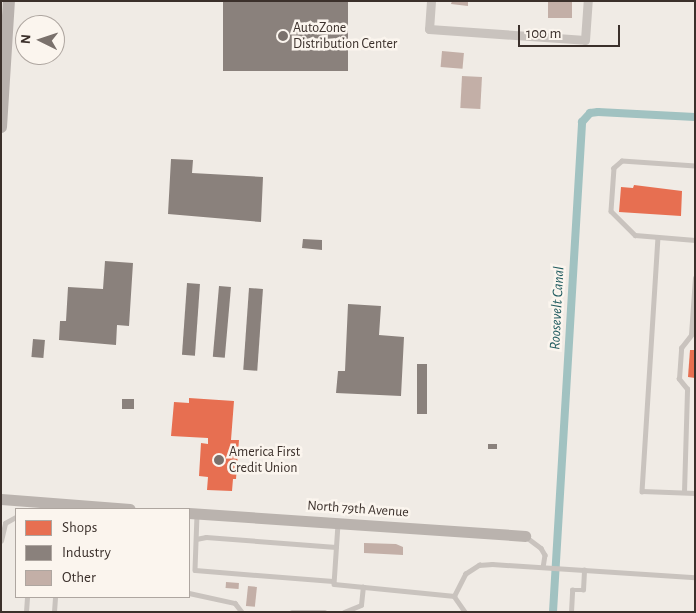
<!DOCTYPE html>
<html>
<head>
<meta charset="utf-8">
<style>
	body { margin:0 }
	#map { position:relative; width:696px; height:613px; overflow:hidden; background:#f0ebe5; font-family:"Alegreya Sans",sans-serif }
	div>[style] { position:absolute }
	[style*='--x'] { left:calc(var(--x)*1px); top:calc(var(--y)*1px); width:calc(var(--w)*1px); rotate:calc(var(--a)*1deg) }
	.shops>* { inset:0; background:#e76f51 }
	.industry>* { inset:0; background:#8a817c; transform-origin:0 0 }
	.canal>* { height:8px; margin:-4px; padding:0 4px; transform-origin:4px; border-radius:4px; background:#a1c2c1 }
	.building>* { inset:0; background:#c3afa7; transform-origin:0 0 }
	.lane>* { height:4.5px; margin:-2.25px; padding:0 2.25px; transform-origin:2.25px; border-radius:2.25px; background:#c9c3be }
	.street>* { height:9px; margin:-4.5px; padding:0 4.5px; transform-origin:4.5px; border-radius:4.5px; background:#c9c3be }
	.secondary>* { height:11px; margin:-5.5px; padding:0 5.5px; transform-origin:5.5px; border-radius:5.5px; background:#bab3ae }
	.primary>* { height:12px; margin:-6px; padding:0 6px; transform-origin:6px; border-radius:6px; background:#b8b1ad }
	.dots>* { width:14px; height:14px; translate:-50% -50%; box-sizing:border-box; border:2px solid #fbf5ee; border-radius:50% }
	span { translate:-50% -50%; white-space:nowrap; text-align:center; line-height:1.15; -webkit-text-stroke:5px #fbf5ee; paint-order:stroke }
	.poi-label { font-size:14px; color:#3b302b }
	.left { translate:0 -50%; text-align:left }
	.street-label { font-size:14px; color:#3b302b }
	.water-label { font-size:15px; color:#1f5a5e; font-style:italic }
	.frame { position:absolute; inset:0; border:2px solid #3b302b; pointer-events:none }
	.legend { position:absolute; left:15px; top:508px; width:175px; height:90px; box-sizing:border-box; background:#fbf5ee; border:1px solid #aea6a0; margin:0; padding:6px 9px; list-style:none; font-size:15px; color:#3b302b }
	.legend li { display:flex; align-items:center; gap:10px; height:25px }
	.legend b { width:25px; border:1px solid #aea6a0 }
	.north { position:absolute; left:15px; top:15px; width:50px; height:50px; box-sizing:border-box; background:#fbf5ee; border:1px solid #aea6a0; border-radius:50%; rotate:274deg; font-size:14px; font-weight:700; line-height:20px; text-align:center; color:#3b302b }
	.north::after { content:''; display:block; margin:auto; width:18px; height:22px; background:#7a716c; clip-path:polygon(50% 0,100% 100%,50% 72%,0 100%) }
	.scale { position:absolute; left:518px; top:25px; width:102px; height:22px; box-sizing:border-box; border:2px solid #3b302b; border-top:0; padding-left:6px; font-size:15px; line-height:18px; white-space:nowrap; color:#3b302b; -webkit-text-stroke:4px #fbf5ee; paint-order:stroke }
</style>
</head>
<body>
<div id="map">
	<div class="shops">
		<div style="clip-path:polygon(634px 185px,682px 191px,681px 216px,619px 212px,621px 187px,633px 188px)"></div>
		<div style="clip-path:polygon(690px 350px,695px 350px,695px 378px,688px 377px)"></div>
		<div style="clip-path:polygon(189px 398px,234px 401px,231px 440px,239px 440px,236px 479px,233px 479px,232px 491px,207px 490px,208px 477px,199px 476px,201px 443px,208px 444px,208px 438px,171px 436px,174px 402px,189px 403px)"></div>
	</div>
	<div class="industry">
		<div style="left:223px;top:1px;width:125px;height:70px"></div>
		<div style="clip-path:polygon(171px 159px,193px 160px,192px 173px,263px 177px,261px 222px,168px 214px)"></div>
		<div style="clip-path:polygon(303px 239px,322px 240px,322px 250px,302px 248px)"></div>
		<div style="clip-path:polygon(105px 261px,133px 263px,129px 326px,117px 325px,116px 345px,59px 340px,60px 321px,66px 321px,68px 287px,103px 289px)"></div>
		<div style="left:187px;top:283px;width:13px;height:72px;rotate:4deg"></div>
		<div style="left:219px;top:286px;width:12px;height:71px;rotate:5deg"></div>
		<div style="left:249px;top:288px;width:14px;height:82px;rotate:4deg"></div>
		<div style="clip-path:polygon(348px 304px,381px 306px,379px 335px,404px 337px,401px 396px,336px 393px,338px 371px,345px 371px)"></div>
		<div style="left:33px;top:339px;width:12px;height:18px;rotate:5deg"></div>
		<div style="left:417px;top:364px;width:10px;height:50px"></div>
		<div style="left:122px;top:399px;width:12px;height:10px"></div>
		<div style="left:488px;top:444px;width:9px;height:5px"></div>
	</div>
	<div class="canal">
		<div style="--x:553;--y:612;--w:491;--a:-86.6"></div>
		<div style="--x:582;--y:122;--w:12;--a:-48"></div>
		<div style="--x:590;--y:113;--w:8;--a:-7"></div>
		<div style="--x:598;--y:112;--w:97;--a:3"></div>
	</div>
	<div class="building">
		<div style="clip-path:polygon(452px 1px,468px 1px,468px 6px,451px 4px)"></div>
		<div style="left:548px;top:1px;width:24px;height:17px"></div>
		<div style="left:442px;top:51px;width:22px;height:16px;rotate:5deg"></div>
		<div style="left:462px;top:76px;width:20px;height:32px;rotate:3deg"></div>
		<div style="clip-path:polygon(364px 543px,396px 544px,403px 547px,403px 555px,364px 553px)"></div>
		<div style="left:226px;top:582px;width:13px;height:6px;rotate:4deg"></div>
		<div style="left:248px;top:586px;width:9px;height:20px;rotate:6deg"></div>
	</div>
	<div class="lane">
		<div style="--x:695;--y:166;--w:73;--a:-176.1"></div>
		<div style="--x:622;--y:161;--w:11;--a:139"></div>
		<div style="--x:614;--y:168;--w:43;--a:94"></div>
		<div style="--x:611;--y:211;--w:34;--a:45"></div>
		<div style="--x:635;--y:235;--w:60;--a:4.8"></div>
		<div style="--x:658;--y:237;--w:255;--a:93.6"></div>
		<div style="--x:642;--y:491;--w:53;--a:2.2"></div>
		<div style="--x:684;--y:492;--w:103;--a:-88.3"></div>
		<div style="--x:687;--y:389;--w:13;--a:-129"></div>
		<div style="--x:679;--y:379;--w:31;--a:-86"></div>
		<div style="--x:681;--y:348;--w:16;--a:-52"></div>
		<div style="--x:691;--y:335;--w:57;--a:-86"></div>
		<div style="--x:197;--y:515;--w:55;--a:92.1"></div>
		<div style="--x:195;--y:570;--w:138;--a:4.6"></div>
		<div style="--x:338;--y:524;--w:60;--a:93.8"></div>
		<div style="--x:334;--y:584;--w:121;--a:5.7"></div>
		<div style="--x:454;--y:596;--w:19;--a:55"></div>
		<div style="--x:525;--y:536;--w:20;--a:37"></div>
		<div style="--x:541;--y:548;--w:8;--a:60"></div>
		<div style="--x:545;--y:555;--w:12;--a:99"></div>
		<div style="--x:196;--y:539;--w:10;--a:-11"></div>
		<div style="--x:206;--y:537;--w:130;--a:4.4"></div>
		<div style="--x:1;--y:541;--w:18;--a:-77"></div>
		<div style="--x:5;--y:523;--w:13;--a:-29"></div>
		<div style="--x:189;--y:593;--w:47;--a:12.3"></div>
		<div style="--x:235;--y:603;--w:11;--a:52"></div>
		<div style="--x:454;--y:596;--w:25;--a:-63"></div>
		<div style="--x:465;--y:574;--w:17;--a:-33"></div>
		<div style="--x:479;--y:565;--w:13;--a:-4"></div>
		<div style="--x:492;--y:564;--w:203;--a:3.7"></div>
		<div style="--x:26;--y:612;--w:15;--a:-86"></div>
		<div style="--x:54;--y:612;--w:15;--a:-86"></div>
		<div style="--x:292;--y:612;--w:33;--a:0"></div>
		<div style="--x:344;--y:612;--w:18;--a:-22"></div>
		<div style="--x:361;--y:605;--w:18;--a:-84"></div>
		<div style="--x:571;--y:612;--w:22;--a:-87"></div>
		<div style="--x:572;--y:590;--w:11;--a:0"></div>
		<div style="--x:583;--y:590;--w:20;--a:-87"></div>
	</div>
	<div class="street">
		<div style="--x:431;--y:1;--w:28;--a:94"></div>
		<div style="--x:429;--y:29;--w:156;--a:4"></div>
		<div style="--x:585;--y:40;--w:39;--a:-86"></div>
	</div>
	<div class="secondary">
		<div style="--x:1;--y:499;--w:129;--a:4.4"></div>
		<div style="--x:189;--y:513;--w:337;--a:3.9"></div>
	</div>
	<div class="primary">
		<div style="--x:1;--y:127;--w:126;--a:-86.4"></div>
	</div>
	<div class="dots">
		<div style="left:283px;top:36px;background:#7a716c"></div>
		<div style="left:219px;top:460px;background:#7a716c"></div>
	</div>
	<div class="poi-label">
		<span class="left" style="left:293px;top:36px">AutoZone<br>Distribution Center</span>
		<span class="left" style="left:229px;top:460px">America First<br>Credit Union</span>
	</div>
	<div class="street-label">
		<span style="left:358px;top:509px;rotate:4deg">North 79th Avenue</span>
	</div>
	<div class="water-label">
		<span style="left:557px;top:308px;rotate:-87deg">Roosevelt Canal</span>
	</div>
	<div class="frame"></div>
	<ul class="legend">
	<li><b style="height:14px;background:#e76f51"></b>Shops</li>
	<li><b style="height:14px;background:#8a817c"></b>Industry</li>
	<li><b style="height:14px;background:#c3afa7"></b>Other</li>
	</ul>
	<div class="north">N</div>
	<div class="scale">100 m</div>
</div>
</body>
</html>
